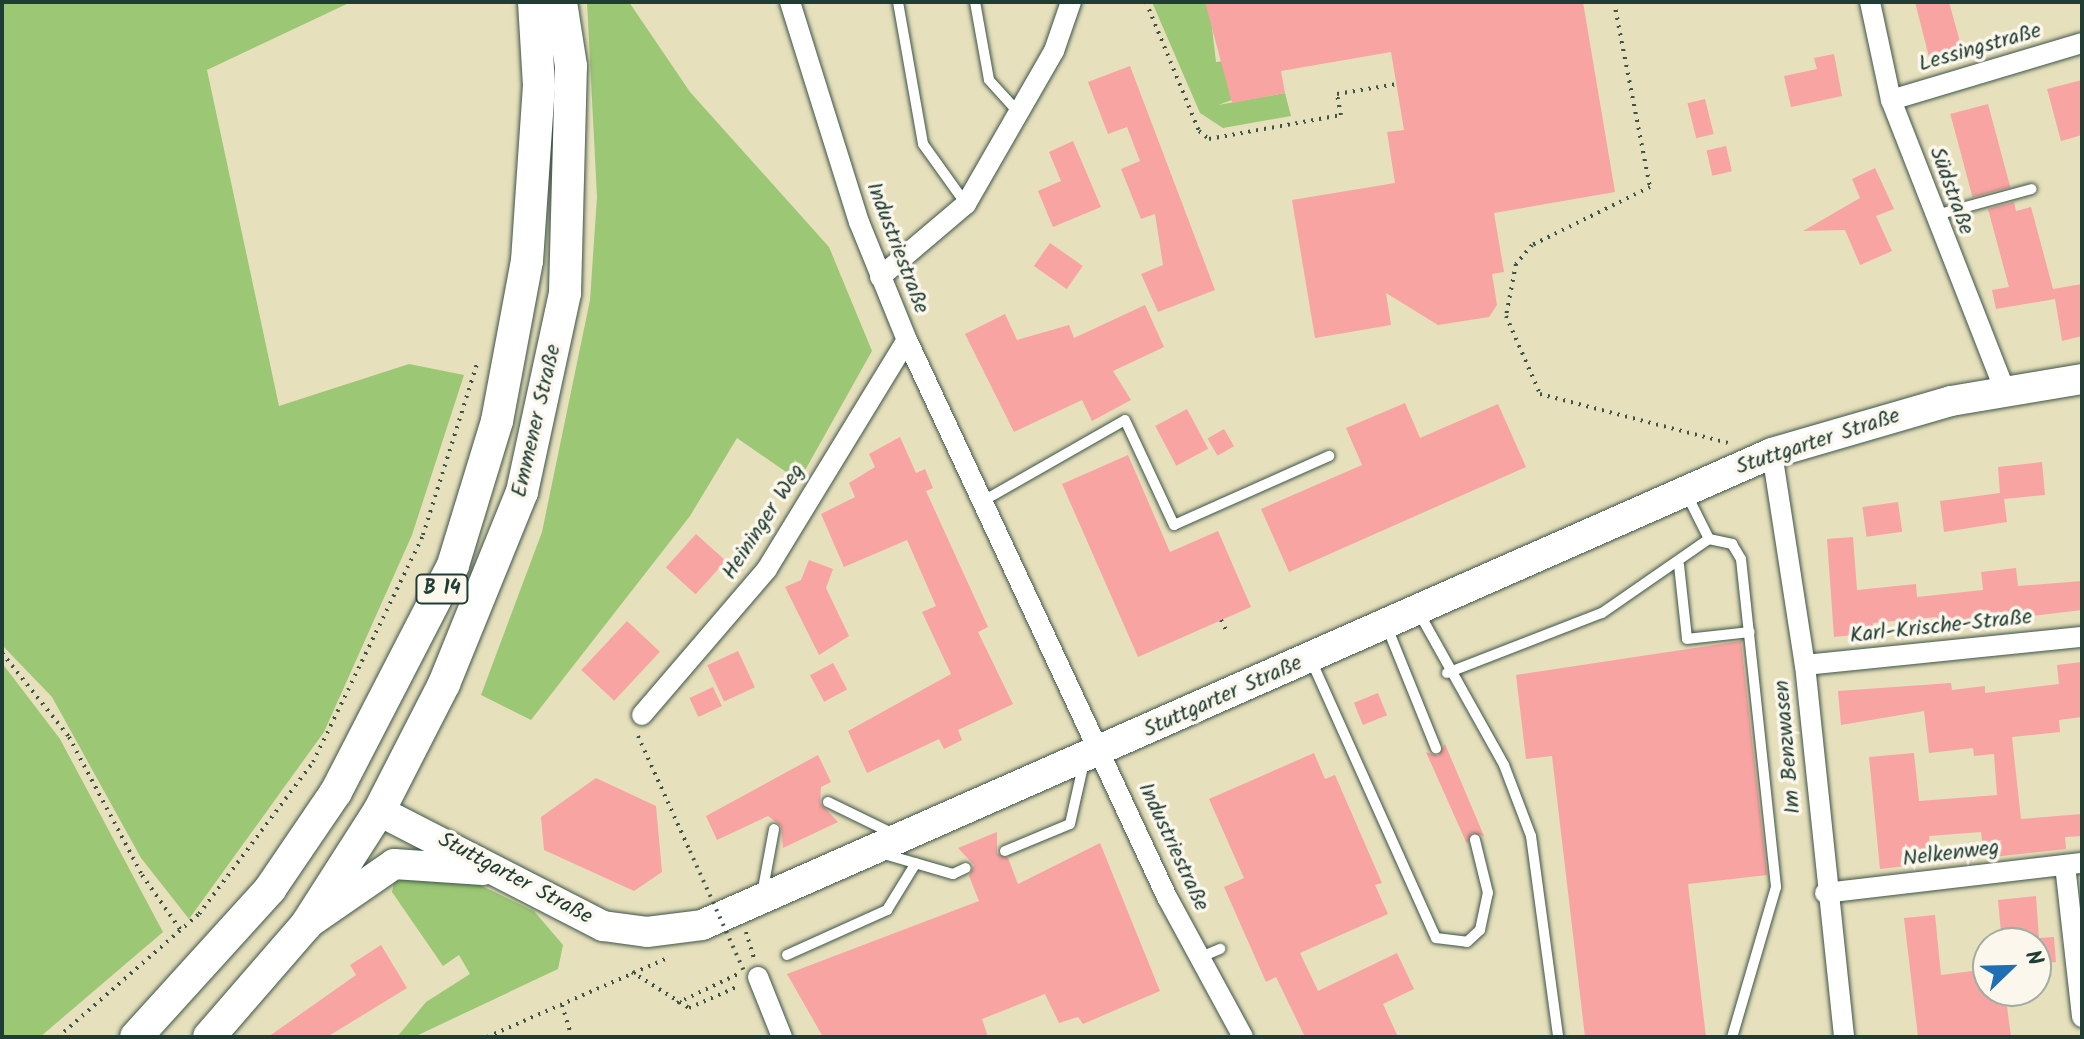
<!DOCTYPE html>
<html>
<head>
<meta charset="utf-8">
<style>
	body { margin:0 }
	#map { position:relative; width:2084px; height:1039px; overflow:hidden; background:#e7e0bc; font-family:Kalam,sans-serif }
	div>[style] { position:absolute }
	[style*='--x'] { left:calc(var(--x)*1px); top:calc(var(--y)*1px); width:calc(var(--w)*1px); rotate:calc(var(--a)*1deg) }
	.green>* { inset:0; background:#9cc774 }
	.building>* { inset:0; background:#f8a4a2; transform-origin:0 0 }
	.path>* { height:4px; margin-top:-2px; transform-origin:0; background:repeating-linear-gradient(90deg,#3d5548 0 2px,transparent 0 8px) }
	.roads { filter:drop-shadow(0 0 2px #3d5548) drop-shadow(0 0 2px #3d5548) }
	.lane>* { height:10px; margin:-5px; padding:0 5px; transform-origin:5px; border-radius:5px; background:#fff }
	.street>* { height:20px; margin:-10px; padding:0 10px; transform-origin:10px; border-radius:10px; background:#fff }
	.secondary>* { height:30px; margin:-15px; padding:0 15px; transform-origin:15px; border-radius:15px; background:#fff }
	.primary>* { height:32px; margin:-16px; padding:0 16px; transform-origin:16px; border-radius:16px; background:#fff }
	.path-bridge>* { height:4px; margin-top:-2px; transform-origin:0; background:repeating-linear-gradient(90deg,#3d5548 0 2px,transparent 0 8px) }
	span { translate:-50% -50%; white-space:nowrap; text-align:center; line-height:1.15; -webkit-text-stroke:7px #fbf7ec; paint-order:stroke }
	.shield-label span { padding:2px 6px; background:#fbf7ec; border:2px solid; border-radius:6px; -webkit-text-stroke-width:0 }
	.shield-label { font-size:20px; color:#1f3d34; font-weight:700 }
	.street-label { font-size:22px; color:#1f3d34 }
	.frame { position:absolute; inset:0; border:4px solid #1f3d34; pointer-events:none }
	.north { position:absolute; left:1972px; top:927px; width:80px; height:80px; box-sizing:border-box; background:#fbf7ec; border:2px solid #a3ada2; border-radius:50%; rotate:67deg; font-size:22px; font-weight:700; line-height:32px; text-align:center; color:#1f3d34 }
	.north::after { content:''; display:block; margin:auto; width:28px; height:36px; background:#1f6fb2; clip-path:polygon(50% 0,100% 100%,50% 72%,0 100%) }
</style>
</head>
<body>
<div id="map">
	<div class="green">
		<div style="clip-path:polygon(2px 2px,351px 2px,207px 70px,279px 406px,409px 364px,464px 375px,412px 535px,324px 732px,189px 919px,141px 858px,52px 697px,2px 645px)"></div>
		<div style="clip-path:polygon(587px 2px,629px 2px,690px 92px,829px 247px,872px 351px,799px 481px,737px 438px,690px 516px,531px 720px,481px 695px,542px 532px,590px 300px,597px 197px)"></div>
		<div style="clip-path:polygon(1152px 2px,1209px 2px,1216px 62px,1225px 61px,1232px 100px,1218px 105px,1285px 93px,1291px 116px,1223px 128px,1200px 113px)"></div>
		<div style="clip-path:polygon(2px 663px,60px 739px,163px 932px,40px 1037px,2px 1037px)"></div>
		<div style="clip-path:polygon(411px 877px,478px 884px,534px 911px,563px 945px,558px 969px,414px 1037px,397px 1037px,426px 1002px,470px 974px,459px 955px,443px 966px,392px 892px,394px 882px)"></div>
	</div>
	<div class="building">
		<div style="clip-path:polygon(1205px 2px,1583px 2px,1615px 192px,1494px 213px,1504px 272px,1492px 274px,1497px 305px,1489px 317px,1438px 325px,1386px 293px,1391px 325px,1315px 338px,1292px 200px,1395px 183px,1387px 132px,1404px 130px,1391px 52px,1281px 71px,1285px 93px,1232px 103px)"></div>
		<div style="clip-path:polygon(1915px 2px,1949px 2px,1962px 49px,1929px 57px)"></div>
		<div style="clip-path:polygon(1834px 54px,1842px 96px,1791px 107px,1784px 76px,1817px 69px,1814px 58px)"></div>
		<div style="clip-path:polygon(1130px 66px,1215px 290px,1158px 312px,1141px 274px,1163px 265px,1155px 214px,1141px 219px,1121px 169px,1140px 161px,1127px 127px,1108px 134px,1088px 82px)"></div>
		<div style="clip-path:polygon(2082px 80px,2082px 135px,2061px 141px,2047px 89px)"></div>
		<div style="left:1705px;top:99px;width:36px;height:18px;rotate:76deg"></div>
		<div style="left:1988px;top:104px;width:86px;height:39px;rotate:75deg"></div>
		<div style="clip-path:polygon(1073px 141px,1101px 207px,1053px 227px,1038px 191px,1061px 181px,1049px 152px)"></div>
		<div style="left:1726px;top:146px;width:26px;height:20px;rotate:77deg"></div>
		<div style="clip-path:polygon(1875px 168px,1894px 209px,1876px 216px,1892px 251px,1860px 265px,1845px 230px,1803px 231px,1860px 198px,1852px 179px)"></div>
		<div style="clip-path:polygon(2014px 202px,2016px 211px,2031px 207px,2053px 289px,2082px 284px,2082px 336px,2062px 341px,2055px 299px,1996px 309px,1992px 290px,2009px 287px,1988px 209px)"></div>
		<div style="left:1050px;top:243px;width:40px;height:28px;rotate:35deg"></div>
		<div style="clip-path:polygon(1145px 305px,1164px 347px,1113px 371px,1131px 400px,1092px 421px,1082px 400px,1014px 432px,965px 334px,1005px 314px,1017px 340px,1069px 325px,1074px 338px)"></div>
		<div style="clip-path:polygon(1405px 403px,1420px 438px,1498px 404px,1526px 467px,1289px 572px,1261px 509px,1362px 465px,1346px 428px)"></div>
		<div style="left:1187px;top:409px;width:45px;height:36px;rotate:62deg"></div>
		<div style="left:1224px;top:429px;width:20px;height:19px;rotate:60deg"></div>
		<div style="clip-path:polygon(900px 437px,916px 473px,925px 469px,933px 488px,926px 491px,988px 627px,978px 632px,1013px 704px,958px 730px,962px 740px,944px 749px,939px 739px,867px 773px,848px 731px,951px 674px,922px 612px,936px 606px,907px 540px,844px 567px,821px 514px,855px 497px,849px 483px,875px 467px,869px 454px)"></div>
		<div style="clip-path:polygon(1128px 455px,1170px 552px,1218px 531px,1251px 607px,1138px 657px,1062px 484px)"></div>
		<div style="clip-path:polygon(2042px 462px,2045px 495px,2004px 499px,2007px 522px,1944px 532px,1940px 501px,2000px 493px,1998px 467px)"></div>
		<div style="left:1898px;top:502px;width:30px;height:36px;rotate:82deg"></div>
		<div style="left:696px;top:534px;width:40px;height:45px;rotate:42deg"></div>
		<div style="clip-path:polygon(1853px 537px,1857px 590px,1916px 584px,1917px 597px,1983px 590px,1981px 572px,2016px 568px,2018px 586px,2082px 581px,2082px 610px,1938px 627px,1937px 617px,1873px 623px,1874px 633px,1834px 637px,1827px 539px)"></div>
		<div style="clip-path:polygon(809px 560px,833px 569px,826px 588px,849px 636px,819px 655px,785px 587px,801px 580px)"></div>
		<div style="left:627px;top:621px;width:45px;height:67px;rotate:43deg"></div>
		<div style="clip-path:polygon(1741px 641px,1767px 875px,1688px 884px,1706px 1037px,1585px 1037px,1552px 756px,1526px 759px,1516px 675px)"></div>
		<div style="left:738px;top:651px;width:40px;height:34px;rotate:65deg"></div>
		<div style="clip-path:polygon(2082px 662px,2082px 717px,2059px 720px,2060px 732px,2012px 737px,2021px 819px,2082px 814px,2082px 836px,2065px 837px,2066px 849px,1984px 858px,1981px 832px,1929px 836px,1932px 863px,1880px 869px,1869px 757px,1914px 753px,1919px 801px,1997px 795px,1994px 754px,1974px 756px,1973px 748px,1929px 753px,1924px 711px,1841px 725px,1838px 691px,1951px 683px,1952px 690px,1985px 686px,1985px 693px,2059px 684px,2057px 665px)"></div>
		<div style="left:833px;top:663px;width:30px;height:26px;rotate:62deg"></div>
		<div style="left:713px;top:687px;width:21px;height:26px;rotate:65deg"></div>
		<div style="left:1378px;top:693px;width:24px;height:26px;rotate:68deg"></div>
		<div style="clip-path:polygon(1445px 744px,1484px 836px,1472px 833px,1467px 844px,1426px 752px,1438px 756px)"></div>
		<div style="clip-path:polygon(1314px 753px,1325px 779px,1335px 775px,1382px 883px,1375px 885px,1388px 914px,1300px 953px,1318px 991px,1397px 953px,1414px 989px,1383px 1004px,1398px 1037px,1305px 1037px,1276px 977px,1266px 982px,1224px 887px,1244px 878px,1209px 799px)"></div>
		<div style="clip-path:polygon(818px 755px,831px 782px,821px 787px,820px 803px,838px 822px,783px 848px,781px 826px,768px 816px,717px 840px,706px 816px)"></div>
		<div style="clip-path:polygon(596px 778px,656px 806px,662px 872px,634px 891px,544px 850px,541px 817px)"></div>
		<div style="clip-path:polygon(997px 832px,997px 853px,1008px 858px,1018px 884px,1100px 843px,1160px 991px,1083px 1024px,1078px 1017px,1059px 1023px,1045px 994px,982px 1019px,988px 1037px,823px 1037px,787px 974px,979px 901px,969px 876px,974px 865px,958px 848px)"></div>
		<div style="clip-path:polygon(2036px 896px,2039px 938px,2054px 937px,2056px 962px,2036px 964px,2036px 943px,2002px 943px,1998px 900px)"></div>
		<div style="clip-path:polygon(1935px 915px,1941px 975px,1988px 969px,1988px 991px,2005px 991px,2011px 1037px,1918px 1037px,1904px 918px)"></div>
		<div style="clip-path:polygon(381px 945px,407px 988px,327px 1037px,268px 1037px,356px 975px,350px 965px)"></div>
	</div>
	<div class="path">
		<div style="--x:1146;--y:2;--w:139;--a:67.7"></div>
		<div style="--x:1199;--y:131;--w:13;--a:39"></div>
		<div style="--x:1209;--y:139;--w:134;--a:-10.3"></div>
		<div style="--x:1341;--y:115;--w:21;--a:-101"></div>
		<div style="--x:1337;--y:94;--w:61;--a:-9.5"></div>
		<div style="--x:1614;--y:2;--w:188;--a:79"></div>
		<div style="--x:1650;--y:187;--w:131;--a:153.8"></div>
		<div style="--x:1532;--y:245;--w:25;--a:130"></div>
		<div style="--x:1516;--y:264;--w:53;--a:100.9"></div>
		<div style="--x:1506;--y:316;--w:85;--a:66.4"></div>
		<div style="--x:1540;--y:394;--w:194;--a:14.6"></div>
		<div style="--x:1221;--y:620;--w:11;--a:63"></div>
		<div style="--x:2;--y:653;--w:107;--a:51.4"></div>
		<div style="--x:69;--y:737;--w:156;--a:62.1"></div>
		<div style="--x:142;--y:875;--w:70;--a:54.9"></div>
		<div style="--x:638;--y:736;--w:126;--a:65.7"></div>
		<div style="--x:746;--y:932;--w:27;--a:73"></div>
		<div style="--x:632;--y:972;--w:67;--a:32.3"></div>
		<div style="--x:689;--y:1008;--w:55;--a:-23.7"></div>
		<div style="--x:677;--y:1003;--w:68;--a:-25.4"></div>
		<div style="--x:562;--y:1005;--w:34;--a:73"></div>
		<div style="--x:58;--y:1037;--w:187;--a:-41.1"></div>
		<div style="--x:199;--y:914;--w:190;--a:-53.1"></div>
		<div style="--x:313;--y:762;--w:252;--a:-64.1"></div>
		<div style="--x:423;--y:535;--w:182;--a:-72.5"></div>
		<div style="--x:487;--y:1037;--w:197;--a:-23.6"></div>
	</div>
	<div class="roads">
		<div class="lane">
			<div style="--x:898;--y:2;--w:144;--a:80"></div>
			<div style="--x:923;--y:144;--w:74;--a:54.4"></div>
			<div style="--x:975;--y:2;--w:79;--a:79.8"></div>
			<div style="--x:989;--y:80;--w:45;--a:47.7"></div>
			<div style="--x:1936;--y:215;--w:99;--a:-15.2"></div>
			<div style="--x:1686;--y:493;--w:51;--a:63.4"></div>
			<div style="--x:983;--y:501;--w:163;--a:-29.7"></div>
			<div style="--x:1125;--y:420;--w:116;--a:65"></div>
			<div style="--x:1174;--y:525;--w:170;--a:-24"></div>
			<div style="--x:1709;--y:539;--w:24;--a:12"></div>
			<div style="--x:1732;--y:544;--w:17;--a:59"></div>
			<div style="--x:1741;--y:559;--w:330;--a:83.9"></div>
			<div style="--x:1776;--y:887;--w:156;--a:106.3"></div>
			<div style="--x:1679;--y:565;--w:74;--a:83.8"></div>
			<div style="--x:1687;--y:639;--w:63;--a:-6.3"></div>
			<div style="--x:1418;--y:611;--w:176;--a:60.8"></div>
			<div style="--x:1504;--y:765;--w:76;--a:69.2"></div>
			<div style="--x:1531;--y:836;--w:203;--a:82.3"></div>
			<div style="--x:1387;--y:627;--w:131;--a:68"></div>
			<div style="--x:1311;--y:660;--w:305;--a:65.8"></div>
			<div style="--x:1436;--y:938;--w:31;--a:7"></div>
			<div style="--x:1467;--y:942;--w:18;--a:-43"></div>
			<div style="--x:1480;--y:930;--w:38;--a:-78"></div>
			<div style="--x:1488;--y:893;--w:55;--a:-103.8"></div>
			<div style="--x:1447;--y:673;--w:166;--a:-21.2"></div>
			<div style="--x:1602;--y:613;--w:130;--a:-34.7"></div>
			<div style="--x:828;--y:802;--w:73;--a:25.9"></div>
			<div style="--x:1005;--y:851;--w:70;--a:-22.6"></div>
			<div style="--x:1070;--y:824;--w:64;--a:-77.3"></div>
			<div style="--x:884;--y:854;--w:72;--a:16.2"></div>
			<div style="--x:953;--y:874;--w:14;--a:-25"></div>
			<div style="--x:762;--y:894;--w:66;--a:-79.5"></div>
			<div style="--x:787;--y:955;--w:110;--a:-24.2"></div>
			<div style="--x:887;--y:910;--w:55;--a:-58.3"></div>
			<div style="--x:1201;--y:957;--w:21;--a:-23"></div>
		</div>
		<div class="street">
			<div style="--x:790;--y:2;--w:231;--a:72.6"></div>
			<div style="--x:859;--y:222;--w:127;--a:67.9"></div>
			<div style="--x:907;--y:340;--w:615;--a:64.98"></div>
			<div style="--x:1167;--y:897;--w:159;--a:61.5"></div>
			<div style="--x:1870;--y:2;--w:100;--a:77.9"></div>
			<div style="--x:1891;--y:100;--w:313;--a:68.6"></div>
			<div style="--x:1891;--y:100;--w:199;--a:-16.6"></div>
			<div style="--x:880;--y:277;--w:113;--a:-40.3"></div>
			<div style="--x:966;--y:204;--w:177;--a:-60.1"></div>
			<div style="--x:1054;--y:51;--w:52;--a:-70.9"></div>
			<div style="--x:1772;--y:453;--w:215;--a:81.2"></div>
			<div style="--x:1805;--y:665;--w:374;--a:84"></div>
			<div style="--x:1805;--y:665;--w:278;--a:-5.8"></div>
			<div style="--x:642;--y:715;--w:192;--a:-49.4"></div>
			<div style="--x:767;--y:569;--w:268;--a:-58.6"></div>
			<div style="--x:2065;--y:865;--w:153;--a:83.6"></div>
			<div style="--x:1825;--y:893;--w:259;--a:-6.7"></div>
			<div style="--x:758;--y:977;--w:65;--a:68.2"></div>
		</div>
		<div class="secondary">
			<div style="--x:379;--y:811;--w:252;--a:27.2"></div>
			<div style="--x:603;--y:926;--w:44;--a:7.8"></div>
			<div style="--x:647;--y:932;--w:55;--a:-7.3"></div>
			<div style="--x:702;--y:925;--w:1169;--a:-23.8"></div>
			<div style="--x:1772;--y:453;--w:186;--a:-16.2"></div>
			<div style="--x:1951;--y:401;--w:133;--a:-9.5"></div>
			<div style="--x:306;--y:925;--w:107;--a:-34.7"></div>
			<div style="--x:394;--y:864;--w:89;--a:3.9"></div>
		</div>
		<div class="primary">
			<div style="--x:136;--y:1037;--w:200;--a:-47.8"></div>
			<div style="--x:270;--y:889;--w:117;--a:-55.8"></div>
			<div style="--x:336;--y:792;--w:255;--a:-62.7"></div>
			<div style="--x:453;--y:565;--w:151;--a:-73"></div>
			<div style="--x:497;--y:421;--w:163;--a:-79.4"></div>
			<div style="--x:527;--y:261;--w:175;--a:-86.1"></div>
			<div style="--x:539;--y:86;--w:84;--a:-93.4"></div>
			<div style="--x:209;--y:1037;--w:148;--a:-49.1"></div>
			<div style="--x:306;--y:925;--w:135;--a:-57.4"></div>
			<div style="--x:379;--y:811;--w:143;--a:-62.9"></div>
			<div style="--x:444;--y:684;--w:207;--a:-67.9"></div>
			<div style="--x:522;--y:492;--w:204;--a:-77.8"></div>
			<div style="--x:565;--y:293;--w:227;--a:-88.5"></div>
			<div style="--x:571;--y:66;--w:65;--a:-98.9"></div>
		</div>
	</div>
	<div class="path-bridge">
		<div style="--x:690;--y:851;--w:132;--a:65.8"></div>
	</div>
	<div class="shield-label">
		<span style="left:442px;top:589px">B 14</span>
	</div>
	<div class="street-label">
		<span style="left:1980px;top:48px;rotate:-16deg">Lessingstraße</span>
		<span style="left:1951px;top:191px;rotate:70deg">Südstraße</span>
		<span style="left:897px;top:248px;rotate:69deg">Industriestraße</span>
		<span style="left:537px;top:421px;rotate:-77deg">Emmener Straße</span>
		<span style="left:1818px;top:442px;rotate:-18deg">Stuttgarter Straße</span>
		<span style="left:764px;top:522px;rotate:-57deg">Heininger Weg</span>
		<span style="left:1941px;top:627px;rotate:-6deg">Karl-Krische-Straße</span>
		<span style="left:1223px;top:697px;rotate:-24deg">Stuttgarter Straße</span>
		<span style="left:1788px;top:747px;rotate:-95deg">Im Benzwasen</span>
		<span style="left:1173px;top:847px;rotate:65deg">Industriestraße</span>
		<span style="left:1951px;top:854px;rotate:-7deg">Nelkenweg</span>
		<span style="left:515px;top:879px;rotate:28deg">Stuttgarter Straße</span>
	</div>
	<div class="frame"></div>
	<div class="north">N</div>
</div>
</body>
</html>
